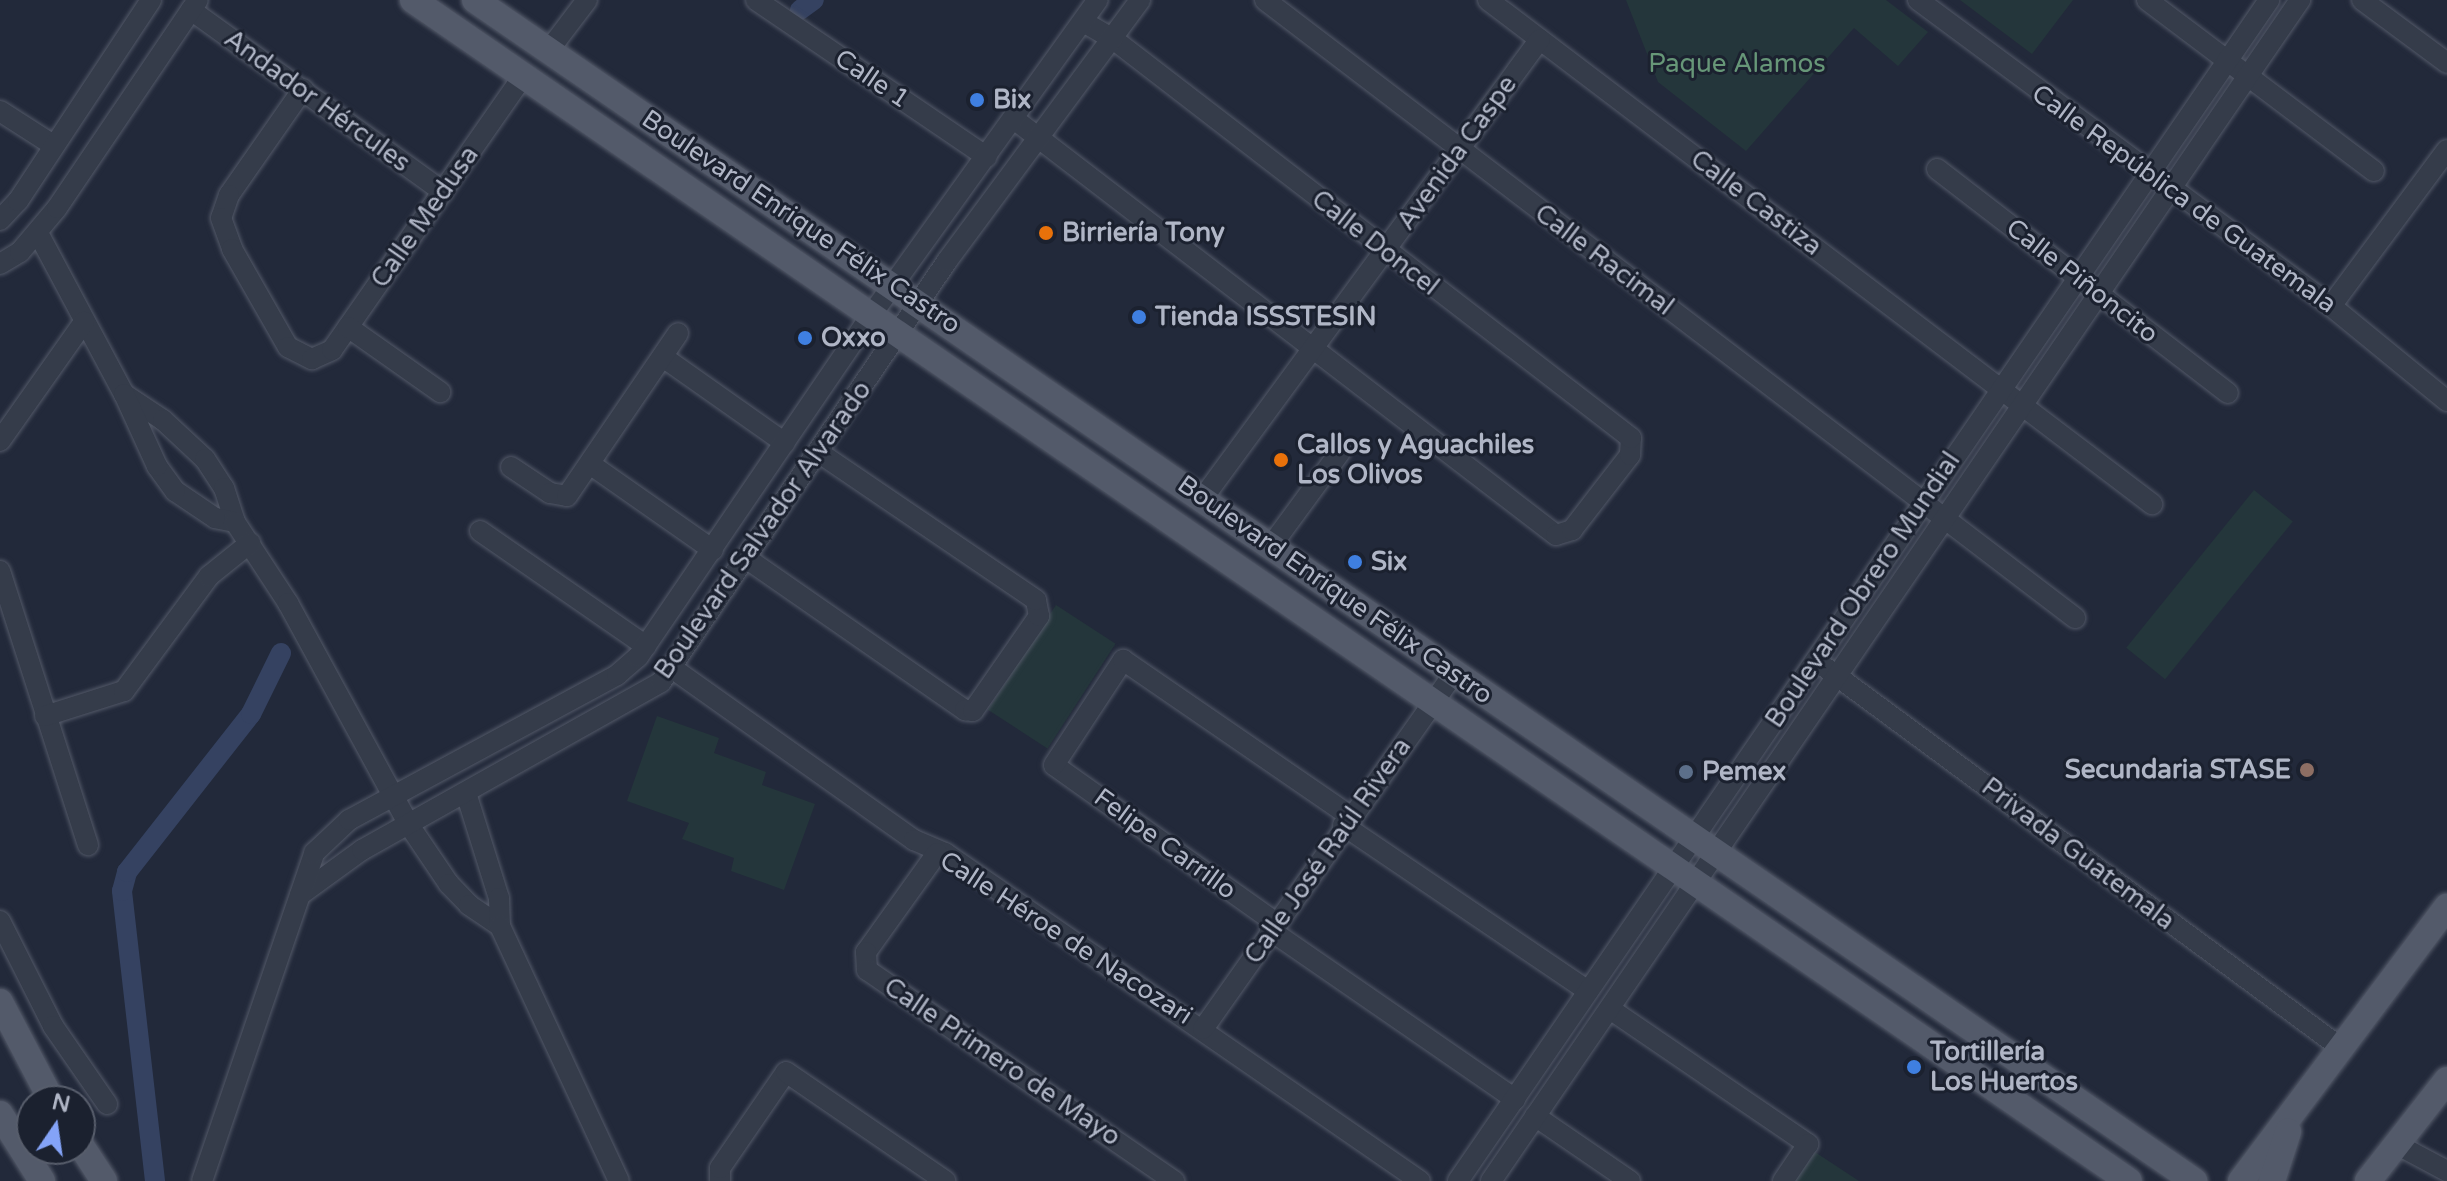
<!DOCTYPE html>
<html>
<head>
<meta charset="utf-8">
<style>
	body { margin:0 }
	#map { position:relative; width:2447px; height:1181px; overflow:hidden; background:#22293a; font-family:"Varela Round",sans-serif }
	div>[style] { position:absolute }
	[style*='--x'] { left:calc(var(--x)*1px); top:calc(var(--y)*1px); width:calc(var(--w)*1px); rotate:calc(var(--a)*1deg) }
	.green>* { inset:0; background:#24363b; transform-origin:0 0 }
	.canal>* { height:20px; margin:-10px; padding:0 10px; transform-origin:10px; border-radius:10px; background:#354261 }
	.roads { filter:drop-shadow(0 0 2px #535968) drop-shadow(0 0 2px #535968) }
	.minor>* { height:20px; margin:-10px; padding:0 10px; transform-origin:10px; border-radius:10px; background:#353c4a }
	.major>* { height:26px; margin:-13px; padding:0 13px; transform-origin:13px; border-radius:13px; background:#535a6a }
	.dots>* { width:22px; height:22px; translate:-50% -50%; box-sizing:border-box; border:4px solid #1b212f; border-radius:50% }
	span { translate:-50% -50%; white-space:nowrap; text-align:center; line-height:1.15; -webkit-text-stroke:6px #1b212f; paint-order:stroke }
	.park-label { font-size:26px; color:#679778 }
	.street-label { font-size:26px; color:#b0b6c6 }
	.poi-label { font-size:26px; color:#b0b6c6; font-weight:700 }
	.left { translate:0 -50%; text-align:left }
	.right { translate:-100% -50%; text-align:right }
	.north { position:absolute; left:16px; top:1085px; width:80px; height:80px; box-sizing:border-box; background:#1b212f; border:2px solid #575d6b; border-radius:50%; rotate:13deg; font-size:22px; font-weight:700; line-height:32px; text-align:center; color:#b0b6c6 }
	.north::after { content:''; display:block; margin:auto; width:28px; height:36px; background:#84a3f7; clip-path:polygon(50% 0,100% 100%,50% 72%,0 100%) }
</style>
</head>
<body>
<div id="map">
	<div class="green">
		<div style="clip-path:polygon(1626px 0,1886px 0,1928px 32px,1898px 66px,1854px 28px,1746px 151px,1658px 82px)"></div>
		<div style="clip-path:polygon(1960px 0,2073px 0,2032px 54px)"></div>
		<div style="left:2254px;top:490px;width:50px;height:203px;rotate:39deg"></div>
		<div style="left:1056px;top:605px;width:71px;height:125px;rotate:33deg"></div>
		<div style="clip-path:polygon(657px 716px,719px 738px,714px 753px,766px 772px,762px 785px,815px 804px,784px 890px,731px 871px,734px 858px,682px 839px,689px 823px,627px 801px)"></div>
		<div style="clip-path:polygon(1815px 1152px,1859px 1181px,1795px 1181px)"></div>
	</div>
	<div class="canal">
		<div style="--x:800;--y:10;--w:17;--a:-36"></div>
		<div style="--x:155;--y:1181;--w:292;--a:-96.5"></div>
		<div style="--x:122;--y:891;--w:20;--a:-75"></div>
		<div style="--x:127;--y:872;--w:201;--a:-51.9"></div>
		<div style="--x:251;--y:714;--w:68;--a:-63.8"></div>
	</div>
	<div class="roads">
		<div class="minor">
			<div style="--x:756;--y:0;--w:279;--a:34.2"></div>
			<div style="--x:1265;--y:0;--w:1019;--a:37.34"></div>
			<div style="--x:1488;--y:0;--w:834;--a:37.2"></div>
			<div style="--x:1918;--y:0;--w:514;--a:36.54"></div>
			<div style="--x:2331;--y:306;--w:150;--a:39.3"></div>
			<div style="--x:2147;--y:0;--w:284;--a:37"></div>
			<div style="--x:2362;--y:0;--w:106;--a:36.5"></div>
			<div style="--x:191;--y:10;--w:311;--a:35.8"></div>
			<div style="--x:549;--y:50;--w:63;--a:-52.8"></div>
			<div style="--x:303;--y:89;--w:129;--a:124.9"></div>
			<div style="--x:229;--y:195;--w:24;--a:109"></div>
			<div style="--x:221;--y:218;--w:33;--a:70"></div>
			<div style="--x:232;--y:249;--w:113;--a:60.3"></div>
			<div style="--x:288;--y:347;--w:27;--a:27"></div>
			<div style="--x:312;--y:359;--w:22;--a:-24"></div>
			<div style="--x:332;--y:350;--w:335;--a:-55.1"></div>
			<div style="--x:0;--y:111;--w:63;--a:32.7"></div>
			<div style="--x:1014;--y:119;--w:683;--a:37.51"></div>
			<div style="--x:1556;--y:535;--w:17;--a:-17"></div>
			<div style="--x:1572;--y:530;--w:95;--a:-52.3"></div>
			<div style="--x:1630;--y:455;--w:17;--a:-87"></div>
			<div style="--x:1631;--y:438;--w:654;--a:-142.39"></div>
			<div style="--x:1113;--y:39;--w:34;--a:-150"></div>
			<div style="--x:1937;--y:169;--w:367;--a:37.6"></div>
			<div style="--x:0;--y:220;--w:26;--a:-47"></div>
			<div style="--x:18;--y:201;--w:241;--a:-56.5"></div>
			<div style="--x:38;--y:233;--w:183;--a:61.9"></div>
			<div style="--x:0;--y:264;--w:23;--a:-31"></div>
			<div style="--x:20;--y:252;--w:57;--a:-49.9"></div>
			<div style="--x:57;--y:208;--w:251;--a:-55.9"></div>
			<div style="--x:2331;--y:306;--w:194;--a:-53.4"></div>
			<div style="--x:348;--y:327;--w:113;--a:35.2"></div>
			<div style="--x:663;--y:357;--w:149;--a:35.2"></div>
			<div style="--x:124;--y:394;--w:47;--a:33.7"></div>
			<div style="--x:163;--y:420;--w:57;--a:42.9"></div>
			<div style="--x:205;--y:459;--w:35;--a:57"></div>
			<div style="--x:224;--y:488;--w:36;--a:72"></div>
			<div style="--x:235;--y:522;--w:20;--a:-169"></div>
			<div style="--x:215;--y:518;--w:48;--a:-146"></div>
			<div style="--x:175;--y:491;--w:31;--a:-126"></div>
			<div style="--x:157;--y:466;--w:79;--a:-114.6"></div>
			<div style="--x:0;--y:441;--w:146;--a:-54.8"></div>
			<div style="--x:590;--y:464;--w:150;--a:35"></div>
			<div style="--x:511;--y:467;--w:47;--a:33.7"></div>
			<div style="--x:550;--y:493;--w:17;--a:10"></div>
			<div style="--x:567;--y:496;--w:197;--a:-55.7"></div>
			<div style="--x:1203;--y:498;--w:569;--a:-53.71"></div>
			<div style="--x:235;--y:522;--w:97;--a:56.8"></div>
			<div style="--x:288;--y:603;--w:253;--a:61.4"></div>
			<div style="--x:409;--y:825;--w:71;--a:55.9"></div>
			<div style="--x:449;--y:884;--w:29;--a:46"></div>
			<div style="--x:469;--y:905;--w:37;--a:34"></div>
			<div style="--x:480;--y:531;--w:202;--a:34.7"></div>
			<div style="--x:1271;--y:546;--w:117;--a:-53.7"></div>
			<div style="--x:746;--y:558;--w:267;--a:34.8"></div>
			<div style="--x:965;--y:710;--w:8;--a:7"></div>
			<div style="--x:973;--y:711;--w:116;--a:-55.2"></div>
			<div style="--x:1039;--y:616;--w:16;--a:-101"></div>
			<div style="--x:1036;--y:600;--w:263;--a:-145.8"></div>
			<div style="--x:0;--y:571;--w:288;--a:72.2"></div>
			<div style="--x:672;--y:668;--w:297;--a:35.4"></div>
			<div style="--x:914;--y:840;--w:34;--a:23"></div>
			<div style="--x:945;--y:853;--w:577;--a:34.63"></div>
			<div style="--x:1826;--y:668;--w:640;--a:36.42"></div>
			<div style="--x:45;--y:716;--w:83;--a:-17.6"></div>
			<div style="--x:124;--y:691;--w:143;--a:-53.5"></div>
			<div style="--x:209;--y:576;--w:53;--a:-38.8"></div>
			<div style="--x:466;--y:793;--w:110;--a:72.6"></div>
			<div style="--x:499;--y:898;--w:28;--a:88"></div>
			<div style="--x:500;--y:926;--w:281;--a:65"></div>
			<div style="--x:1343;--y:825;--w:296;--a:34.1"></div>
			<div style="--x:937;--y:853;--w:122;--a:125.6"></div>
			<div style="--x:866;--y:952;--w:18;--a:87"></div>
			<div style="--x:867;--y:970;--w:373;--a:34.5"></div>
			<div style="--x:300;--y:895;--w:77;--a:-36"></div>
			<div style="--x:362;--y:850;--w:343;--a:-29.3"></div>
			<div style="--x:661;--y:682;--w:509;--a:-55.81"></div>
			<div style="--x:947;--y:261;--w:325;--a:-53.5"></div>
			<div style="--x:0;--y:921;--w:118;--a:63.2"></div>
			<div style="--x:53;--y:1026;--w:95;--a:55.3"></div>
			<div style="--x:1276;--y:923;--w:272;--a:-144.6"></div>
			<div style="--x:1054;--y:765;--w:126;--a:-56.7"></div>
			<div style="--x:1123;--y:660;--w:275;--a:34.5"></div>
			<div style="--x:1270;--y:930;--w:298;--a:34.6"></div>
			<div style="--x:1610;--y:1009;--w:240;--a:34.3"></div>
			<div style="--x:1808;--y:1144;--w:45;--a:124"></div>
			<div style="--x:1203;--y:1029;--w:436;--a:-54.8"></div>
			<div style="--x:1535;--y:1116;--w:115;--a:34.4"></div>
			<div style="--x:2398;--y:1145;--w:55;--a:28"></div>
			<div style="--x:202;--y:1181;--w:347;--a:-71.1"></div>
			<div style="--x:314;--y:853;--w:48;--a:-43.3"></div>
			<div style="--x:349;--y:820;--w:305;--a:-28.4"></div>
			<div style="--x:617;--y:675;--w:28;--a:-41"></div>
			<div style="--x:638;--y:657;--w:415;--a:-55.7"></div>
			<div style="--x:872;--y:314;--w:387;--a:-54.3"></div>
			<div style="--x:720;--y:1181;--w:13;--a:-90"></div>
			<div style="--x:720;--y:1168;--w:116;--a:-55.5"></div>
			<div style="--x:786;--y:1072;--w:193;--a:34.4"></div>
			<div style="--x:1458;--y:1181;--w:1433;--a:-55.52"></div>
			<div style="--x:1491;--y:1181;--w:1432;--a:-55.59"></div>
		</div>
		<div class="major">
			<div style="--x:413;--y:0;--w:2083;--a:34.54"></div>
			<div style="--x:475;--y:0;--w:2086;--a:34.49"></div>
			<div style="--x:0;--y:1002;--w:112;--a:62.3"></div>
			<div style="--x:0;--y:1114;--w:79;--a:57.9"></div>
			<div style="--x:80;--y:1144;--w:44;--a:57"></div>
			<div style="--x:2241;--y:1181;--w:343;--a:-53.1"></div>
			<div style="--x:2272;--y:1181;--w:52;--a:-71.9"></div>
			<div style="--x:2368;--y:1181;--w:128;--a:-52"></div>
		</div>
	</div>
	<div class="dots">
		<div style="left:977px;top:100px;background:#3f7fe0"></div>
		<div style="left:1046px;top:233px;background:#e8710a"></div>
		<div style="left:1139px;top:317px;background:#3f7fe0"></div>
		<div style="left:805px;top:338px;background:#3f7fe0"></div>
		<div style="left:1281px;top:460px;background:#e8710a"></div>
		<div style="left:1355px;top:562px;background:#3f7fe0"></div>
		<div style="left:2307px;top:770px;background:#8d6e63"></div>
		<div style="left:1686px;top:772px;background:#5c6f8a"></div>
		<div style="left:1914px;top:1067px;background:#3f7fe0"></div>
	</div>
	<div class="park-label">
		<span style="left:1737px;top:64px">Paque Alamos</span>
	</div>
	<div class="street-label">
		<span style="left:872px;top:79px;rotate:34deg">Calle 1</span>
		<span style="left:317px;top:101px;rotate:36deg">Andador Hércules</span>
		<span style="left:1457px;top:153px;rotate:-54deg">Avenida Caspe</span>
		<span style="left:2184px;top:199px;rotate:36deg">Calle República de Guatemala</span>
		<span style="left:1756px;top:203px;rotate:37deg">Calle Castiza</span>
		<span style="left:425px;top:217px;rotate:-55deg">Calle Medusa</span>
		<span style="left:801px;top:222px;rotate:34deg">Boulevard Enrique Félix Castro</span>
		<span style="left:1375px;top:243px;rotate:38deg">Calle Doncel</span>
		<span style="left:1604px;top:260px;rotate:37deg">Calle Racimal</span>
		<span style="left:2082px;top:281px;rotate:38deg">Calle Piñoncito</span>
		<span style="left:763px;top:530px;rotate:-55deg">Boulevard Salvador Alvarado</span>
		<span style="left:1335px;top:590px;rotate:35deg">Boulevard Enrique Félix Castro</span>
		<span style="left:1863px;top:590px;rotate:-56deg">Boulevard Obrero Mundial</span>
		<span style="left:1165px;top:844px;rotate:36deg">Felipe Carrillo</span>
		<span style="left:1328px;top:851px;rotate:-55deg">Calle José Raúl Rivera</span>
		<span style="left:2078px;top:854px;rotate:37deg">Privada Guatemala</span>
		<span style="left:1066px;top:938px;rotate:33deg">Calle Héroe de Nacozari</span>
		<span style="left:1002px;top:1062px;rotate:34deg">Calle Primero de Mayo</span>
	</div>
	<div class="poi-label">
		<span class="left" style="left:993px;top:100px">Bix</span>
		<span class="left" style="left:1062px;top:233px">Birriería Tony</span>
		<span class="left" style="left:1155px;top:317px">Tienda ISSSTESIN</span>
		<span class="left" style="left:821px;top:338px">Oxxo</span>
		<span class="left" style="left:1297px;top:460px">Callos y Aguachiles<br>Los Olivos</span>
		<span class="left" style="left:1371px;top:562px">Six</span>
		<span class="right" style="left:2291px;top:770px">Secundaria STASE</span>
		<span class="left" style="left:1702px;top:772px">Pemex</span>
		<span class="left" style="left:1930px;top:1067px">Tortillería<br>Los Huertos</span>
	</div>
	<div class="north">N</div>
</div>
</body>
</html>
